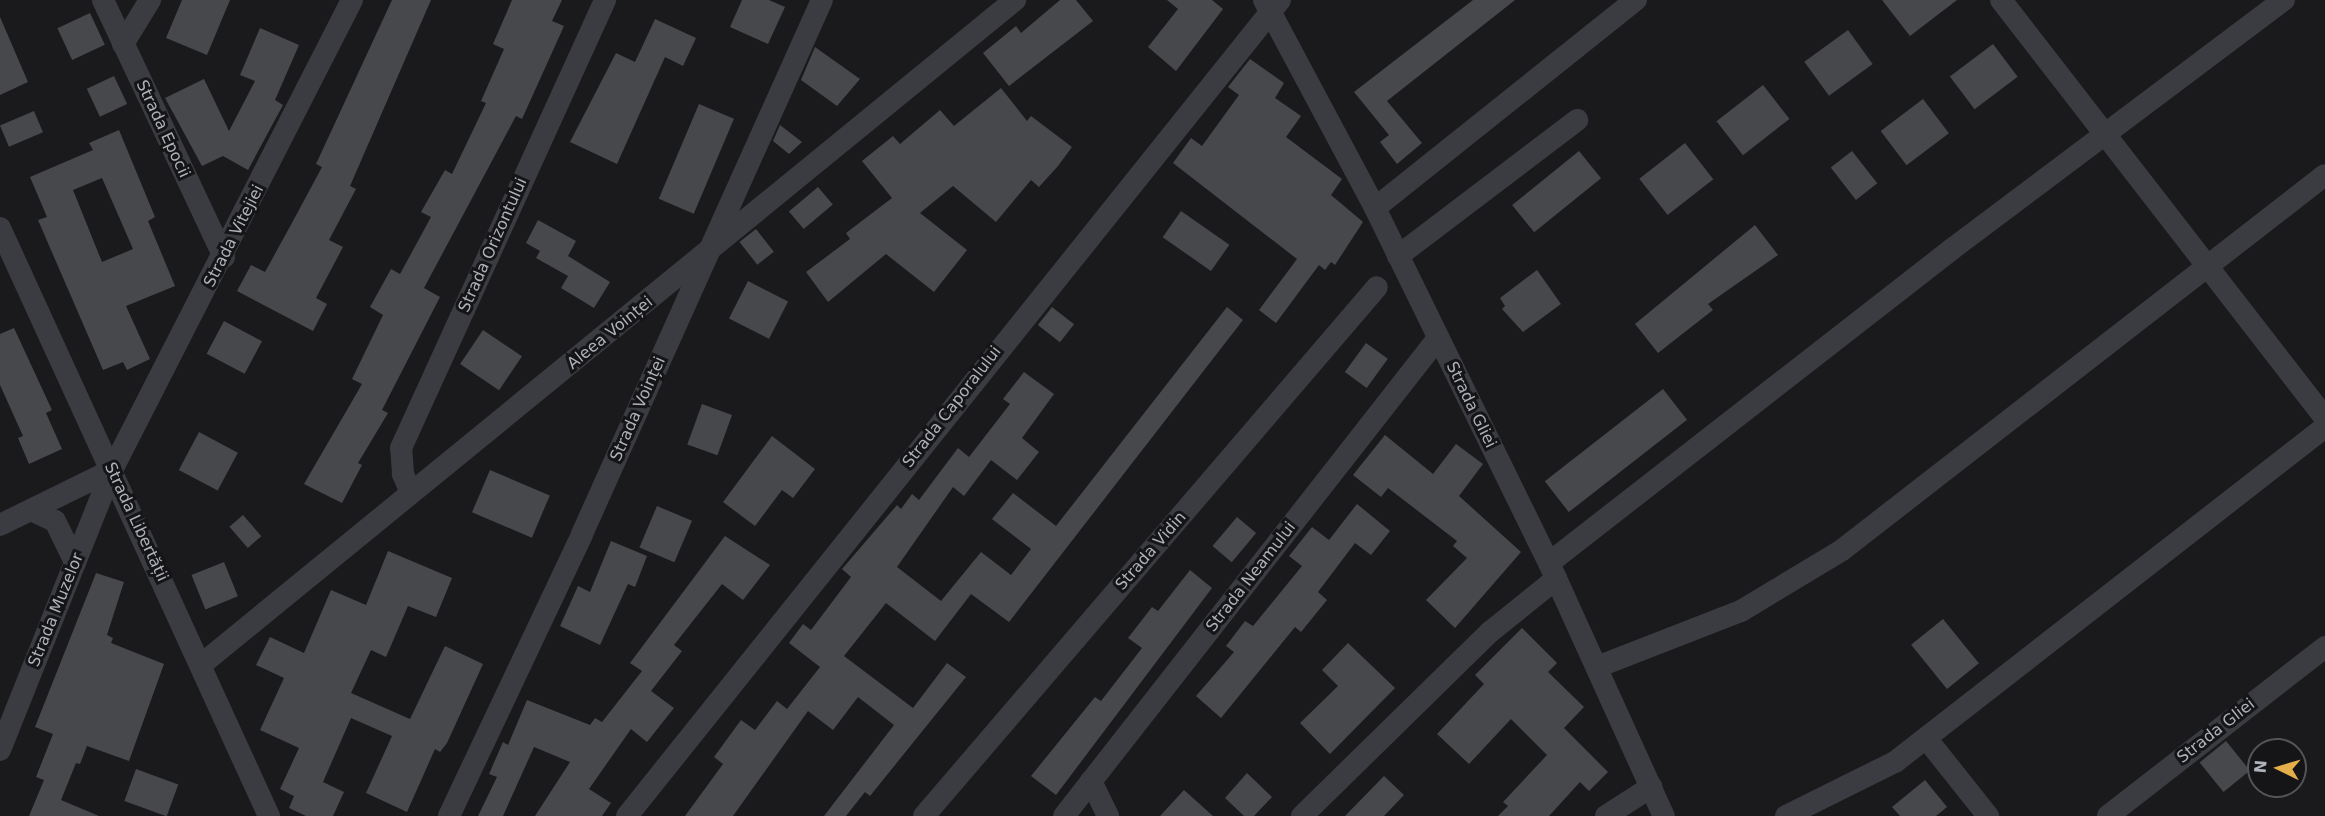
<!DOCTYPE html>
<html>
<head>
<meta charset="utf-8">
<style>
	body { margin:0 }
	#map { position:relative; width:2325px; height:816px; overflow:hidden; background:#1a1a1c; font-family:"DejaVu Sans",sans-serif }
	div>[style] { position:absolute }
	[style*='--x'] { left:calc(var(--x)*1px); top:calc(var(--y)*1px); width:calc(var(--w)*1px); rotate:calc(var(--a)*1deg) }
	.building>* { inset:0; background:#47484c; transform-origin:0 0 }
	.minor>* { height:22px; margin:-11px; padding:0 11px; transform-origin:11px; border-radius:11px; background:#3b3c41 }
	span { translate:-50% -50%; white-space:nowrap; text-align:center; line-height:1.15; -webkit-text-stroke:6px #151517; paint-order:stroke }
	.street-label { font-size:16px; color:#aeb2ba }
	.north { position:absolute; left:2247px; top:738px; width:60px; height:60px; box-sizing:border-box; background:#151517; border:2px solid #525458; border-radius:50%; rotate:275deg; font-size:16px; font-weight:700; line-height:24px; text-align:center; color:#aeb2ba }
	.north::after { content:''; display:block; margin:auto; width:21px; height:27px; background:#e4ae4a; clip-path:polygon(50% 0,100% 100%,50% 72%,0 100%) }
</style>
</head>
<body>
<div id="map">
	<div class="building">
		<div style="clip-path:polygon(182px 0,230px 0,207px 55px,166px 38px)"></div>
		<div style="clip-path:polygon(392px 0,431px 0,350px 186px,356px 189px,329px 240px,343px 247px,316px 298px,327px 304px,313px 331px,237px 291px,251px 265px,265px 272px,293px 221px,322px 167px,316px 164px)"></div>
		<div style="clip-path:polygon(512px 0,562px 0,552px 21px,564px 26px,522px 119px,516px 116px,424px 288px,440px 297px,382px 410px,388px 413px,358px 463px,362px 465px,342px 503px,304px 484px,362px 384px,352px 379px,383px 315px,370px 307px,391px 269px,400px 274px,431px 217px,421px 212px,445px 170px,452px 174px,486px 103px,481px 101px,504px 49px,493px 44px)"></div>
		<div style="clip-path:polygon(742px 0,769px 0,785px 7px,768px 44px,730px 27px)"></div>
		<div style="clip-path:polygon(1060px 0,1076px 0,1093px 21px,1009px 86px,983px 53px,1016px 26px,1021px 33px)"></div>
		<div style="clip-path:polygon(1167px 0,1212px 0,1223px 9px,1176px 71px,1148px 47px,1178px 9px)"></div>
		<div style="clip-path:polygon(1473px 0,1515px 0,1387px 101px,1422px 143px,1397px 164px,1380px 142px,1389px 135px,1354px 92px)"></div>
		<div style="clip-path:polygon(1882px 0,1957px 0,1910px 36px)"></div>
		<div style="left:90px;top:13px;width:35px;height:36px;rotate:65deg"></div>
		<div style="clip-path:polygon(0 17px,28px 82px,0 95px)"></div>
		<div style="clip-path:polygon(655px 19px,696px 38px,683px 66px,665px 57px,617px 164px,570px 142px,616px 53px,635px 62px)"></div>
		<div style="clip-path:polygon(260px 28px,299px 45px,275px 100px,283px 105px,248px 170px,223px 156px,202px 166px,165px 98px,204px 79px,229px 131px,255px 81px,240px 75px)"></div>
		<div style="left:1848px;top:30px;width:42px;height:54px;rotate:54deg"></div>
		<div style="left:1993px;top:44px;width:41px;height:54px;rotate:53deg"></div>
		<div style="clip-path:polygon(815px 47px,860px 79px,837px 106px,801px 80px)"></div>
		<div style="clip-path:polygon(1250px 59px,1284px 83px,1275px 98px,1301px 116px,1286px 137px,1342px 179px,1331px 195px,1363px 222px,1335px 265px,1331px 262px,1325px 270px,1319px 265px,1276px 323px,1259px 310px,1297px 259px,1173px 163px,1191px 138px,1202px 146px,1239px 95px,1228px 87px)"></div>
		<div style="left:114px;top:76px;width:31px;height:30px;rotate:65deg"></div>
		<div style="left:1763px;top:85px;width:43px;height:59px;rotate:52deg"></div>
		<div style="clip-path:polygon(1001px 88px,1027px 121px,1031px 116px,1072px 147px,1058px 166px,1039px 187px,1031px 180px,996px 222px,953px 186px,920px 213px,967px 250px,934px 292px,886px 254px,828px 302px,806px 272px,850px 239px,846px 233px,892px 198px,862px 161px,893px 136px,900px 144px,940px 110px,954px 126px)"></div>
		<div style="left:1923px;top:99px;width:43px;height:53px;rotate:53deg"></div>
		<div style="left:699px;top:104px;width:38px;height:103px;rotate:23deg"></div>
		<div style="left:34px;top:111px;width:23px;height:37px;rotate:67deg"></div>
		<div style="clip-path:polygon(780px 125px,802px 142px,789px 154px,773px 141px)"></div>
		<div style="clip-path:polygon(evenodd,119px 130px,155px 217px,148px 221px,175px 286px,126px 306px,150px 359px,127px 370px,123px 362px,103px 370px,38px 220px,47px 217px,30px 177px,93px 150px,89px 143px,119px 130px,102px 178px,133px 249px,102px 262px,73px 190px,102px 178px)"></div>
		<div style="left:1685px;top:143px;width:46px;height:58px;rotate:52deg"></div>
		<div style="left:1579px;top:151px;width:35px;height:86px;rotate:51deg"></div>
		<div style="left:1852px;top:151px;width:41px;height:27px;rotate:52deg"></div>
		<div style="left:818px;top:187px;width:23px;height:38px;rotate:50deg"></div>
		<div style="left:1181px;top:211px;width:59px;height:32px;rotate:35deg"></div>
		<div style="clip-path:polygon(538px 220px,576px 241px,568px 256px,610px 282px,594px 308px,561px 288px,568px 276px,536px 258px,540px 251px,526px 243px)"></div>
		<div style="clip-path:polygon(1755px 225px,1778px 255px,1708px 304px,1713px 310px,1658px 353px,1635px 324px)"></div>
		<div style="left:756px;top:229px;width:29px;height:21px;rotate:52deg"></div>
		<div style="clip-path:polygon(1537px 270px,1561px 304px,1523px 332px,1502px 309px,1505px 306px,1500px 298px)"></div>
		<div style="left:748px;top:281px;width:45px;height:42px;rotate:27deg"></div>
		<div style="left:1052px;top:307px;width:28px;height:23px;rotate:38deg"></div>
		<div style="clip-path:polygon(1227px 307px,1243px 320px,1009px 622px,971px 594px,935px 641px,886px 603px,844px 656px,913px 708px,947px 663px,966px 677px,870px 796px,865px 792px,846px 816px,824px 816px,894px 725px,858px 697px,833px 730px,808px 711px,733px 816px,685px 816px,723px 764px,714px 757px,741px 720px,755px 730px,777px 701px,787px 709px,820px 667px,789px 643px,803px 624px,811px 630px,851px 577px,842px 569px,897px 505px,901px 509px,912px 494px,919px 500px,958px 448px,969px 457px,1010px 404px,1003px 399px,1024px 372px,1054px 394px,1022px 438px,1039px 452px,1017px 480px,991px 460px,964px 496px,953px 487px,897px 567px,941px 601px,981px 552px,1011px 575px,1031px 549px,992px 519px,1013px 493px,1056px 526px)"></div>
		<div style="left:224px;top:321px;width:43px;height:37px;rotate:28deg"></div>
		<div style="clip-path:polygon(14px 328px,52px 410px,46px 413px,62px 449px,29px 464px,18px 438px,23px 436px,0 385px,0 334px)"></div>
		<div style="left:483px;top:330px;width:47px;height:41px;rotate:34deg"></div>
		<div style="left:1366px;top:343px;width:27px;height:36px;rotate:36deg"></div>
		<div style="left:1663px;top:389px;width:39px;height:150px;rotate:52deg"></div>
		<div style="left:702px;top:404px;width:32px;height:43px;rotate:20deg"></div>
		<div style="left:199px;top:432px;width:44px;height:43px;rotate:28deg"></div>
		<div style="clip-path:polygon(1385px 435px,1433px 474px,1456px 444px,1483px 464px,1459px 496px,1521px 552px,1455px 628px,1426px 600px,1467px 558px,1453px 546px,1457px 541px,1388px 488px,1381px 497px,1353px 475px)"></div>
		<div style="clip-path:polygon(772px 436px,815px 469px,793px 498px,782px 490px,755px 526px,723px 502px)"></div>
		<div style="left:490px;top:470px;width:65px;height:46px;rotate:23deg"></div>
		<div style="clip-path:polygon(1357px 504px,1390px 531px,1371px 555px,1355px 543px,1318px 592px,1327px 600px,1301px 632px,1295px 627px,1221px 718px,1196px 696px,1234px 652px,1226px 646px,1245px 621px,1253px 626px,1302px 566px,1289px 556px,1312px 527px,1329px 540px)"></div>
		<div style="left:657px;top:506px;width:38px;height:45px;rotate:23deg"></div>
		<div style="left:243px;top:515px;width:28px;height:18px;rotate:49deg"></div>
		<div style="left:1237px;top:517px;width:25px;height:38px;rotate:40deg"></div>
		<div style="clip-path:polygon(725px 536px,770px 565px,743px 600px,722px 584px,674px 645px,682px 651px,651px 691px,674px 708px,647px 742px,631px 729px,589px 789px,611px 803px,602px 816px,535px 816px,570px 762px,534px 747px,503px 816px,478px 816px,497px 777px,489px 774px,503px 742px,508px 745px,527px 700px,590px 725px,595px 718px,602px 722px,642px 671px,630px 663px)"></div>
		<div style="clip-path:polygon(611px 541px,647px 556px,635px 587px,628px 584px,600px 645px,560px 626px,578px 586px,590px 592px)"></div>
		<div style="clip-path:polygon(388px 551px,452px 578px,436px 617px,408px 606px,386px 657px,371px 650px,351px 693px,410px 719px,445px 646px,483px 664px,447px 743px,440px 752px,435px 749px,407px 812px,366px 793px,392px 736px,351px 718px,323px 782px,344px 792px,333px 816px,306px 816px,289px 808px,294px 796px,280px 789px,299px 748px,260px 730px,284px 678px,256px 665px,270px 637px,304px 653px,331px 590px,366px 605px)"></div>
		<div style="left:224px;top:562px;width:37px;height:35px;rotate:68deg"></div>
		<div style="clip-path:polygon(1190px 570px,1212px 588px,1056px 795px,1031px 776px,1095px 697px,1101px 701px,1142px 648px,1128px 638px,1152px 607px,1158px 611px)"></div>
		<div style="clip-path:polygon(96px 573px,124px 582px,107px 635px,113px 638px,111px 643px,164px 664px,129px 761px,87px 746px,80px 764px,76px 763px,61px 800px,99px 816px,29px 816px,44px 780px,36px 777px,53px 734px,35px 727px)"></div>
		<div style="left:1943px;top:619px;width:57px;height:41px;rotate:51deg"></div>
		<div style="clip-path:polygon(1522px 628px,1557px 663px,1548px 672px,1584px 707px,1564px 728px,1608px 772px,1589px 791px,1580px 782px,1549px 816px,1498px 816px,1508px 806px,1503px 802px,1547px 755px,1511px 719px,1469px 764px,1437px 734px,1484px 684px,1475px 675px)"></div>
		<div style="clip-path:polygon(1348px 643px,1395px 688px,1330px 754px,1300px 723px,1338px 686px,1322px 670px)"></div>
		<div style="left:2226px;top:741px;width:38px;height:34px;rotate:51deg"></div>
		<div style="left:136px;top:769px;width:45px;height:34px;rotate:20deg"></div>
		<div style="clip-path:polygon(1247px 773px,1272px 797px,1254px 816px,1244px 816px,1225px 798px)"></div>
		<div style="clip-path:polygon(1384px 776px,1404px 795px,1384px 816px,1345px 816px)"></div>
		<div style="clip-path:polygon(1925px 780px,1947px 807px,1936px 816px,1900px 816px,1892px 807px)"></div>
		<div style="clip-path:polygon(1184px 790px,1213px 816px,1160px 816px)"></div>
	</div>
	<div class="minor">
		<div style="--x:103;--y:0;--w:284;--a:64.8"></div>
		<div style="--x:1264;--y:0;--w:236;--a:61.9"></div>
		<div style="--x:1375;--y:208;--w:395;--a:63.9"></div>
		<div style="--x:1549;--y:563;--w:278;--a:65.6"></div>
		<div style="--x:2001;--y:0;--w:529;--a:52.22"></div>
		<div style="--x:123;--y:44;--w:52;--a:-58.5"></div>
		<div style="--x:1375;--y:208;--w:334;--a:-38.6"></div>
		<div style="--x:0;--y:228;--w:647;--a:65.42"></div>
		<div style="--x:1398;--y:256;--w:225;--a:-37.2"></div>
		<div style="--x:411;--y:493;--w:21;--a:-113"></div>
		<div style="--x:403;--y:474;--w:26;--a:-94"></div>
		<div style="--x:401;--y:448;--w:492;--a:-65.5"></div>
		<div style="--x:31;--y:510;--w:26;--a:25"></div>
		<div style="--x:55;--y:521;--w:46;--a:64"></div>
		<div style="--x:0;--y:525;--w:125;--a:-26.2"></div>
		<div style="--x:1549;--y:563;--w:511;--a:-37.92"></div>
		<div style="--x:1952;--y:249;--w:415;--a:-36.9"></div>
		<div style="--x:202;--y:664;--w:1050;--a:-39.24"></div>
		<div style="--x:1597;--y:667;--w:155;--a:-21.3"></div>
		<div style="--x:1741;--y:611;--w:118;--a:-31.1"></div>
		<div style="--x:1842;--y:550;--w:611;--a:-37.83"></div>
		<div style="--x:1926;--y:738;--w:100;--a:51.5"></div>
		<div style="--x:0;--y:750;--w:302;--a:-68.2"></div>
		<div style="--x:112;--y:470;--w:528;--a:-62.95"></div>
		<div style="--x:1091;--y:781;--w:39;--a:64"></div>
		<div style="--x:449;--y:816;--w:312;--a:-64.7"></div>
		<div style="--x:582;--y:534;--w:585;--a:-65.8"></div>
		<div style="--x:627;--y:816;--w:1045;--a:-51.33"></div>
		<div style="--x:924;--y:816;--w:696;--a:-49.43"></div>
		<div style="--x:1064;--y:816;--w:607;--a:-51.96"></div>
		<div style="--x:1302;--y:816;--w:263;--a:-44.4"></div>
		<div style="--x:1490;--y:632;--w:85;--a:-38.8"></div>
		<div style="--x:1606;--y:816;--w:54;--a:-32.8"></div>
		<div style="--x:1786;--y:816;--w:122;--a:-26.4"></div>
		<div style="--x:1895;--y:762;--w:545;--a:-37.92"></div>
		<div style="--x:2108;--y:816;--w:275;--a:-37.9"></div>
	</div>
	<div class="street-label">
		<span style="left:163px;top:129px;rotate:65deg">Strada Epocii</span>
		<span style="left:234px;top:236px;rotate:-63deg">Strada Vitejiei</span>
		<span style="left:493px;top:245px;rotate:-66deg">Strada Orizontului</span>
		<span style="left:610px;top:333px;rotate:-39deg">Aleea Voinței</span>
		<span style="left:1471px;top:405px;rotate:64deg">Strada Gliei</span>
		<span style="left:952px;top:407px;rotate:-52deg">Strada Caporalului</span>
		<span style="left:638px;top:409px;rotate:-66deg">Strada Voinței</span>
		<span style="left:136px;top:522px;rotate:65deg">Strada Libertății</span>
		<span style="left:1151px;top:551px;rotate:-49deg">Strada Vidin</span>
		<span style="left:1251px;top:577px;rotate:-52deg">Strada Neamului</span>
		<span style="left:56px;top:610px;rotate:-68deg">Strada Muzelor</span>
		<span style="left:2216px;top:731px;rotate:-38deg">Strada Gliei</span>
	</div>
	<div class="north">N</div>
</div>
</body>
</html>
